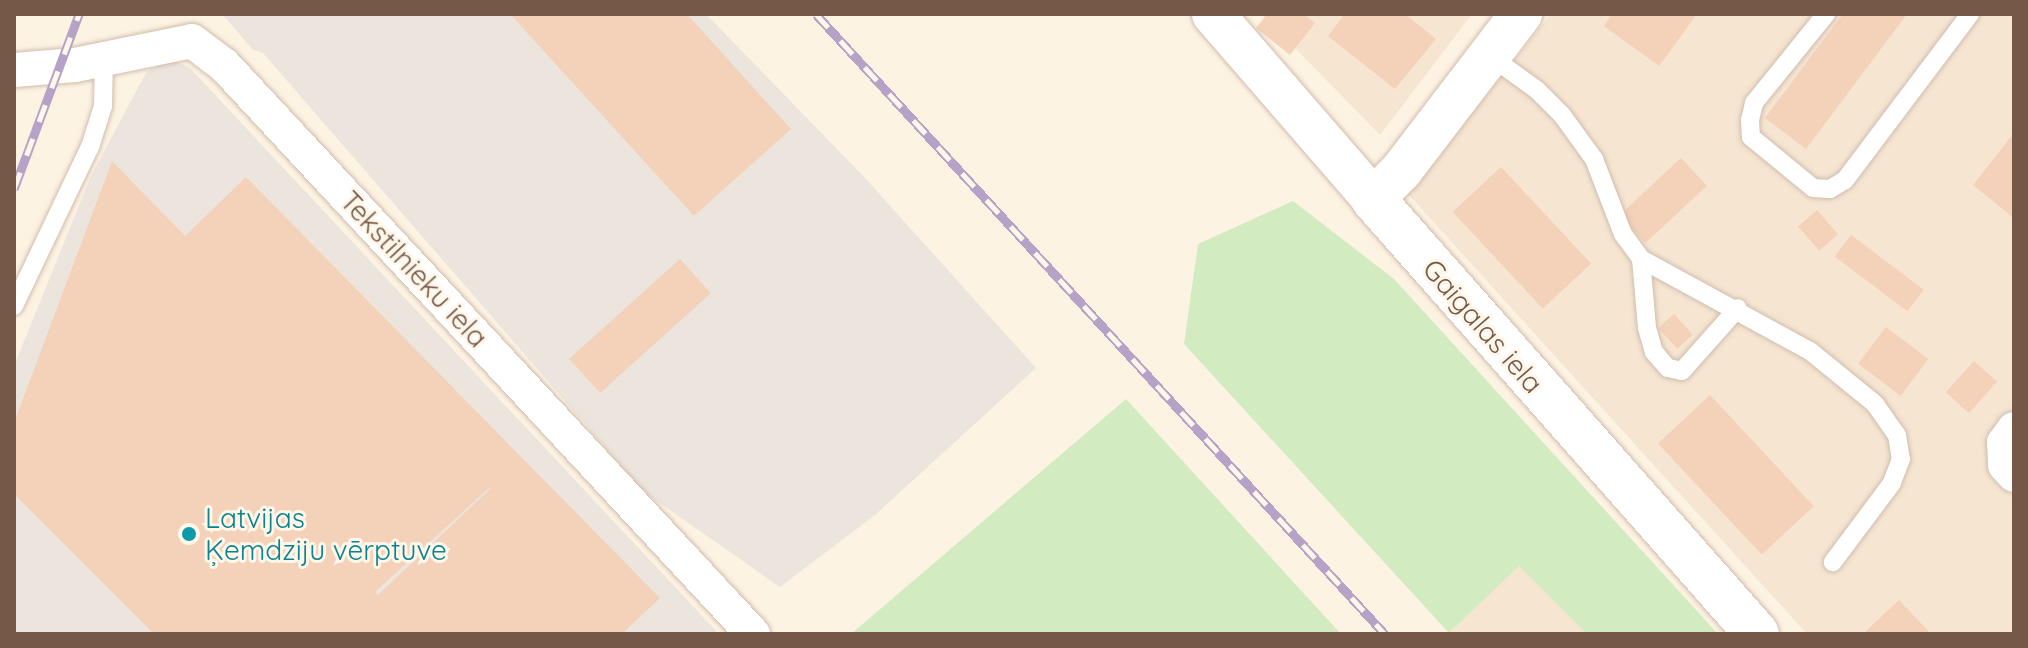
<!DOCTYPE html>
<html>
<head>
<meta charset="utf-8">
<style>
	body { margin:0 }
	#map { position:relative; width:2028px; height:648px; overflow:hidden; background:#fdf3e3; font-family:Quicksand,sans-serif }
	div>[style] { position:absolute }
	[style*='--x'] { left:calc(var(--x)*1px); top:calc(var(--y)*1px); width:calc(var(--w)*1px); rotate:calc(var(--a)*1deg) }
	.residential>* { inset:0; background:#f5e5d1 }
	.industrial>* { inset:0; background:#ece5de }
	.green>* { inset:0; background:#d2ebc1 }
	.building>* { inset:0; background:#f4d1b9; transform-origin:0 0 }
	.roads { filter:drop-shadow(0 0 2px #d1bcac) drop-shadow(0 0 2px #d1bcac) }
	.service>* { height:18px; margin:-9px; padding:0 9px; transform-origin:9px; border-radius:9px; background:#fff }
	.minor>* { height:34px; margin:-17px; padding:0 17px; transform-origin:17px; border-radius:17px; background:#fff }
	.tertiary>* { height:42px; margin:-21px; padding:0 21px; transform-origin:21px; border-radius:21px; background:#fff }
	.secondary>* { height:44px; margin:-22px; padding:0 22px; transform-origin:22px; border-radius:22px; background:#fff }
	.rail>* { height:9px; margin-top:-4.5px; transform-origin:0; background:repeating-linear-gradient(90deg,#fff7ea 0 18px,#b6a1c7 0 36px); box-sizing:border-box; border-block:2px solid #b6a1c7 }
	.dots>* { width:22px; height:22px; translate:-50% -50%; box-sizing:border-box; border:4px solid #fff7ea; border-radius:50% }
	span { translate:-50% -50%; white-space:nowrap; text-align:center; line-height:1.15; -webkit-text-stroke:6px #fff7ea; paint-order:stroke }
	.street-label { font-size:28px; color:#765848 }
	.culture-label { font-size:28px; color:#0d838f }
	.left { translate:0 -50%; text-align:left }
	.frame { position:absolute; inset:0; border:16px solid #765848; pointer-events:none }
</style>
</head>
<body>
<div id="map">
	<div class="residential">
		<div style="clip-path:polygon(1262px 14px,1472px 14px,1380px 135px)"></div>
		<div style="clip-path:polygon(1551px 14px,2014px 14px,2014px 634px,1807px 634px,1408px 194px)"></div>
		<div style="clip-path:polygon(1519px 565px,1587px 634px,1450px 634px,1449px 633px)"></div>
	</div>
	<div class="industrial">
		<div style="clip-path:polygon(222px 14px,706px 14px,865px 178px,1036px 368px,875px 515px,780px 587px,644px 492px,263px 53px,253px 50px)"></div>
		<div style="clip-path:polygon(173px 60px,190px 68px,719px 634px,14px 634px,14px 366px,91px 176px,147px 71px)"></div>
	</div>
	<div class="green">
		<div style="clip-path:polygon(1293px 201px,1394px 279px,1718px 634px,1587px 634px,1519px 566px,1449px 633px,1184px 344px,1198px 244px)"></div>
		<div style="clip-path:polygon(1126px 399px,1341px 634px,851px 634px)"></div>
	</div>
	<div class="building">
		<div style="clip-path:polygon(510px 14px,687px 14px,791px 129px,694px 216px)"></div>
		<div style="clip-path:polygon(1267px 14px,1303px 14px,1315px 23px,1290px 55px,1256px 28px)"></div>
		<div style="clip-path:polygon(1345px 14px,1405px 14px,1436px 39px,1395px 89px,1328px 36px)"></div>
		<div style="clip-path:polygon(1612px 14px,1697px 14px,1659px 66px,1604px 26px)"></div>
		<div style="clip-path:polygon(1843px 14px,1907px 14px,1806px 149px,1765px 118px)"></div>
		<div style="clip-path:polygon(2014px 133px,2014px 218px,1973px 185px)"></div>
		<div style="left:1681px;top:158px;width:38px;height:84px;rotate:47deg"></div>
		<div style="clip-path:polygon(evenodd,112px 161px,185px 236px,246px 177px,660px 598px,622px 634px,154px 634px,14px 494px,14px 423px,112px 161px,490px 487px,491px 488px,378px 595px,375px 592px,490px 487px)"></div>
		<div style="left:1501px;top:167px;width:132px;height:66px;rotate:47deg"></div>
		<div style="left:1817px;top:210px;width:32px;height:25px;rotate:49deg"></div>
		<div style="left:1851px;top:235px;width:91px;height:27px;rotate:37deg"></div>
		<div style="left:680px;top:259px;width:46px;height:149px;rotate:48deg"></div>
		<div style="left:1674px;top:314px;width:28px;height:21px;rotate:48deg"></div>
		<div style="left:1886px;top:327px;width:53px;height:46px;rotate:37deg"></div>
		<div style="left:1974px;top:361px;width:31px;height:42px;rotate:42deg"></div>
		<div style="left:1710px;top:395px;width:152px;height:71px;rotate:47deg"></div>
		<div style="clip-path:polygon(1899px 600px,1931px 634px,1863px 634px)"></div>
	</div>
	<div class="roads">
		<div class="service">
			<div style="--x:1826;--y:14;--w:114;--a:129"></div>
			<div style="--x:1754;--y:103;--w:17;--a:103"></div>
			<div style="--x:1750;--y:120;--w:17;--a:87"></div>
			<div style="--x:1751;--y:137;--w:80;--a:39.4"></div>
			<div style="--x:1813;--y:188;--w:17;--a:3"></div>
			<div style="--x:1830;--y:189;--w:17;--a:-31"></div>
			<div style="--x:1845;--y:180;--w:208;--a:-53"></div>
			<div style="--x:1490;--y:56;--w:58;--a:35.9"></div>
			<div style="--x:1537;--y:90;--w:35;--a:45"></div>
			<div style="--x:1562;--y:115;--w:54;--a:54"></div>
			<div style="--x:1594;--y:159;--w:80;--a:68.9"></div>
			<div style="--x:1623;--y:234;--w:31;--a:54"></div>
			<div style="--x:1641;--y:259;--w:192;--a:28.6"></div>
			<div style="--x:1810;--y:351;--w:84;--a:39.2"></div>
			<div style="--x:1875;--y:404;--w:38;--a:55"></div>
			<div style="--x:1897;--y:435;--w:24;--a:81"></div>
			<div style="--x:1901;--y:459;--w:26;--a:111"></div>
			<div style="--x:1892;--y:483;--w:99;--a:126.8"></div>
			<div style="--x:1641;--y:259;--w:69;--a:85"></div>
			<div style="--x:1647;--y:328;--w:25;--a:74"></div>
			<div style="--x:1654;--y:352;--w:21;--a:49"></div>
			<div style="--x:1668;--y:368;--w:14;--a:12"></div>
			<div style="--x:1682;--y:371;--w:84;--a:-48.4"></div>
			<div style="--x:14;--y:306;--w:176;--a:-64.5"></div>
			<div style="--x:90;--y:147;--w:43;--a:-72.4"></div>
			<div style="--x:103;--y:106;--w:48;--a:-88.8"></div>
		</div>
		<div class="minor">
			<div style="--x:14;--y:70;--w:61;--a:-4.7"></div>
			<div style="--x:75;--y:65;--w:119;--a:-11.6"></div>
			<div style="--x:192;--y:41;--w:40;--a:37"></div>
			<div style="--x:224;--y:65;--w:777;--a:47.09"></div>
			<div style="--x:2014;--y:429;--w:17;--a:126"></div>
			<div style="--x:2004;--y:443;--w:22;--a:87"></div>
			<div style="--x:2005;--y:465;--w:13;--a:48"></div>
		</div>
		<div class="tertiary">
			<div style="--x:1213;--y:14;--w:245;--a:49.1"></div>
			<div style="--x:1373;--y:199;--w:40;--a:-45"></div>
			<div style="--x:1401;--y:171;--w:198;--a:-52.6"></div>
		</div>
		<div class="secondary">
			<div style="--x:1373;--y:199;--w:580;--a:48.56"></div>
		</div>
	</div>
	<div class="rail">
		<div style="--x:816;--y:14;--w:842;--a:47.46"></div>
		<div style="--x:14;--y:189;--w:187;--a:-69.6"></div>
	</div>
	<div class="dots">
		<div style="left:189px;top:534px;background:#0f9aa8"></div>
	</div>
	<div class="street-label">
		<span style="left:414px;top:269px;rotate:47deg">Tekstilnieku iela</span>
		<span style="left:1483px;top:326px;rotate:49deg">Gaigalas iela</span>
	</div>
	<div class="culture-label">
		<span class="left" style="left:205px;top:534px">Latvijas<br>Ķemdziju vērptuve</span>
	</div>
	<div class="frame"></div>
</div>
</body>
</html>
